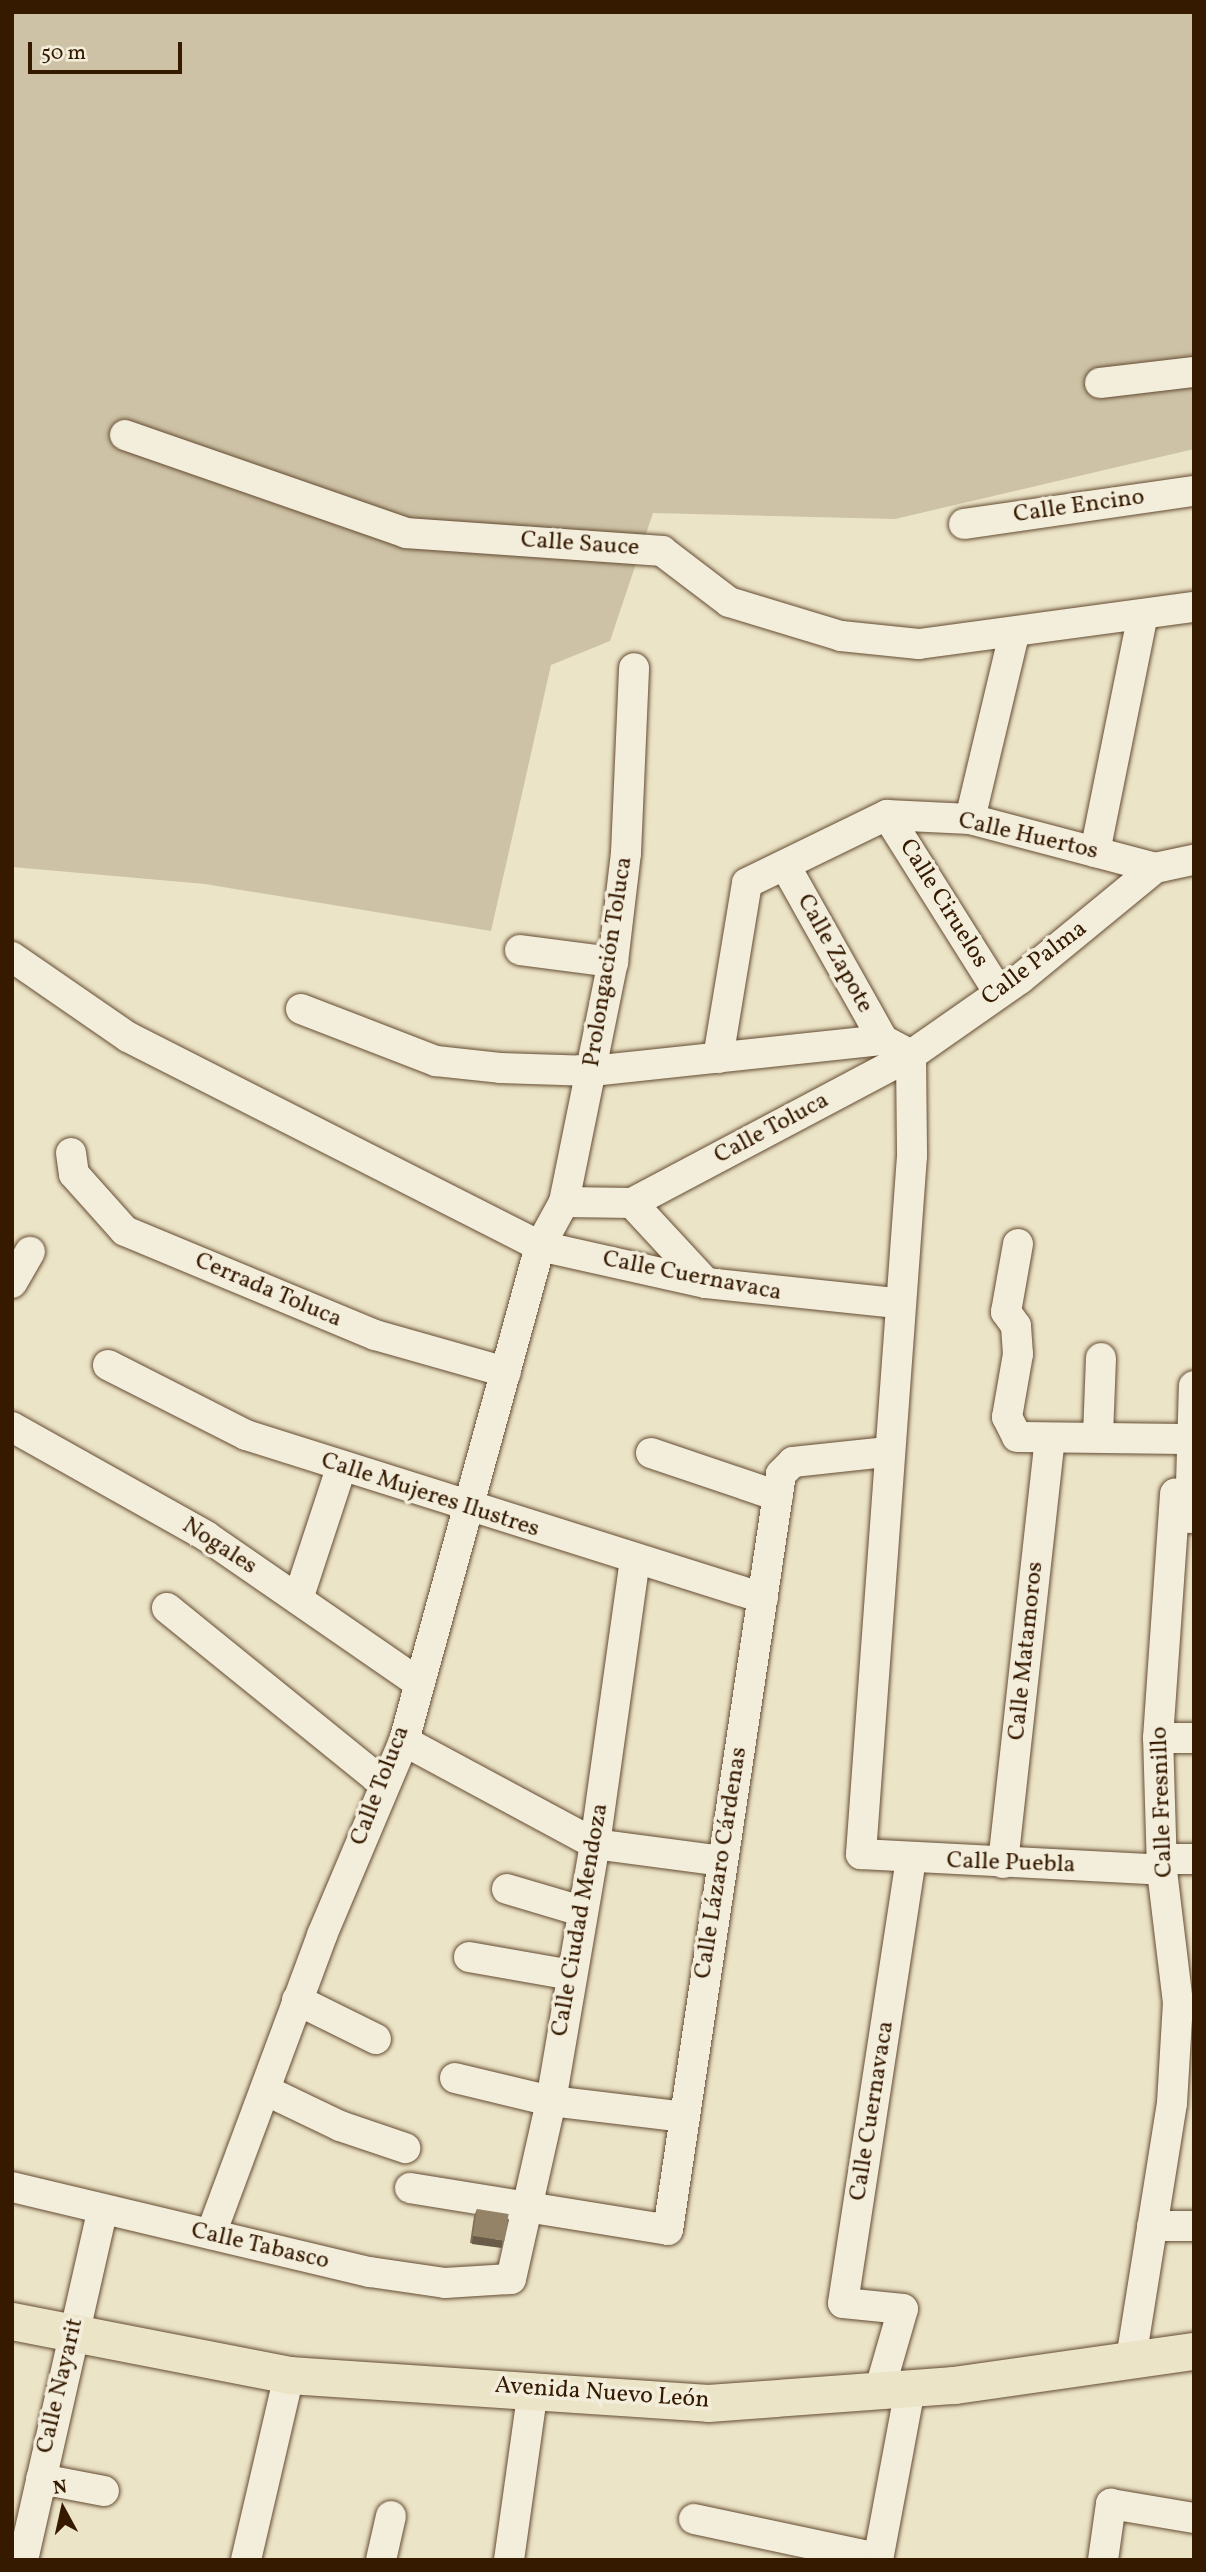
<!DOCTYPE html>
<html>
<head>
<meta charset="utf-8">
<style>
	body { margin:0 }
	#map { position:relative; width:1206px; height:2572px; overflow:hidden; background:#ece4c7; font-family:Vollkorn,serif }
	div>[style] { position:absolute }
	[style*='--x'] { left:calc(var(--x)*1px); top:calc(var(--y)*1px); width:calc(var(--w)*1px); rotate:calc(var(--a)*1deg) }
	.green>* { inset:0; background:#cdc2a5 }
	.roads { filter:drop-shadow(0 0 2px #644c32) drop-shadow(0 0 2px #644c32) }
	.minor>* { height:30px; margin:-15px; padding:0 15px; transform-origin:15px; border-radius:15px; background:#f3eddb }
	.major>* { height:37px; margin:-18.5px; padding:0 18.5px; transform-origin:18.5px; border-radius:18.5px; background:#ece4c7 }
	.wall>* { inset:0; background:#807159 }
	.shaded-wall>* { inset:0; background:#685c48; transform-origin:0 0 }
	.building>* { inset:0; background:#958367; transform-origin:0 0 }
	span { translate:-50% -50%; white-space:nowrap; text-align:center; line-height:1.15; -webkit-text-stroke:7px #f3eddb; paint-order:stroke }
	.street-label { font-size:24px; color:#361a00 }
	.frame { position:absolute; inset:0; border:14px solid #361a00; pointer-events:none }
	.north { position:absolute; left:28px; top:2474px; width:70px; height:70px; -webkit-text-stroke:5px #f3eddb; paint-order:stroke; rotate:352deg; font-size:19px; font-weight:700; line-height:28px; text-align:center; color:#361a00 }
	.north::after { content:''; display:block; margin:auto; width:24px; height:32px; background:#361a00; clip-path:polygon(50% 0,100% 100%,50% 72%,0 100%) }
	.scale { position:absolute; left:28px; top:42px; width:154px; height:32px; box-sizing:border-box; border:4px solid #361a00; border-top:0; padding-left:9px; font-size:21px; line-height:24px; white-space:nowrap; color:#361a00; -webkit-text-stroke:5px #f3eddb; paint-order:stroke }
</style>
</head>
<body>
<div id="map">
	<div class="green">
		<div style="clip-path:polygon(12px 12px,1194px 12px,1194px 449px,895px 519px,653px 513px,610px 641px,551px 665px,491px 931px,205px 884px,12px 867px)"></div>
	</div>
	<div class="roads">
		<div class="minor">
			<div style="--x:1100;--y:383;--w:95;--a:-6.7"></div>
			<div style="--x:125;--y:435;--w:298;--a:19.2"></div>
			<div style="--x:406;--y:533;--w:257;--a:4"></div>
			<div style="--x:662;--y:551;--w:84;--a:37.3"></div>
			<div style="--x:729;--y:602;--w:117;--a:16.9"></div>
			<div style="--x:841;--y:636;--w:78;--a:5.9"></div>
			<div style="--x:919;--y:644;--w:277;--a:-7.7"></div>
			<div style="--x:964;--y:524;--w:232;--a:-8.2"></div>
			<div style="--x:887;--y:815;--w:210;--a:57.8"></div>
			<div style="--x:970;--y:819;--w:190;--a:-76.6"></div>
			<div style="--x:1095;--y:852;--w:242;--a:-78.6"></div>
			<div style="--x:786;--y:867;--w:198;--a:60.7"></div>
			<div style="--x:520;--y:950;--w:94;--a:7.4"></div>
			<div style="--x:12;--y:957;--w:141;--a:34.6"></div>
			<div style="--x:128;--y:1037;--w:462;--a:26.9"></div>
			<div style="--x:540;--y:1246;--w:170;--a:12.6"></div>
			<div style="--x:706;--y:1283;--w:192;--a:6"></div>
			<div style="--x:301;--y:1009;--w:145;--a:21.1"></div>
			<div style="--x:436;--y:1061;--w:64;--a:6.2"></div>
			<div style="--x:500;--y:1068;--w:92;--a:1.9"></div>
			<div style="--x:592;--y:1071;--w:293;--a:-6.1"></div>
			<div style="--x:883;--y:1040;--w:32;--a:28"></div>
			<div style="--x:911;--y:1055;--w:101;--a:89.4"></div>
			<div style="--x:912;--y:1156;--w:700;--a:94.18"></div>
			<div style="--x:861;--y:1854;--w:301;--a:3"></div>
			<div style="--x:718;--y:1058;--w:177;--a:-80.6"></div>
			<div style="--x:747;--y:883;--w:156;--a:-25.9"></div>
			<div style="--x:887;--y:815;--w:83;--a:2.8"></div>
			<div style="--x:970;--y:819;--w:191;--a:14.8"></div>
			<div style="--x:1155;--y:868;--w:40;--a:-12"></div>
			<div style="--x:71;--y:1153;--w:21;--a:82"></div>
			<div style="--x:74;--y:1174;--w:76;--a:48.2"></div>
			<div style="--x:125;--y:1231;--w:271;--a:22.6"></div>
			<div style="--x:375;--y:1335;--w:136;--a:15.8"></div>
			<div style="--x:564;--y:1202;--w:68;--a:0.8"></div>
			<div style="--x:632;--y:1203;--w:109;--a:47.2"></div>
			<div style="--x:632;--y:1203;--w:316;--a:-27.9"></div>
			<div style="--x:911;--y:1055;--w:133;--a:-34.9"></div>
			<div style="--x:1020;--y:979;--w:175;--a:-39.4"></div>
			<div style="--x:1018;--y:1244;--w:69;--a:100"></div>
			<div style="--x:1006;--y:1312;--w:17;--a:54"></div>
			<div style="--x:1016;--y:1326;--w:28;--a:86"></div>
			<div style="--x:1018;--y:1354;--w:64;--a:99.9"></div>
			<div style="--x:1007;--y:1417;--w:22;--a:63"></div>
			<div style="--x:1017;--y:1437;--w:172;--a:0.7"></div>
			<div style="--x:12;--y:1283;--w:36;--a:-60"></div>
			<div style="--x:108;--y:1365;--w:155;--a:26.9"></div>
			<div style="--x:246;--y:1435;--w:542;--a:17.5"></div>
			<div style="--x:12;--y:1427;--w:223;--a:29.3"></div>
			<div style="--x:206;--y:1536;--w:255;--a:34.6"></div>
			<div style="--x:1098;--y:1436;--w:78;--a:-87.8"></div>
			<div style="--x:651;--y:1453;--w:134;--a:18.7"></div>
			<div style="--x:1190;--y:1518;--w:132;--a:-88.3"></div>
			<div style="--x:298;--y:1599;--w:138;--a:-71.8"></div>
			<div style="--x:167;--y:1608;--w:279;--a:39"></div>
			<div style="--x:1158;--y:1738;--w:36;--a:0"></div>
			<div style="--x:404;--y:1741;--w:217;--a:28.3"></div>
			<div style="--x:595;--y:1844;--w:128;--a:7.6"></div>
			<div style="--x:1161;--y:1859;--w:33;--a:0"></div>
			<div style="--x:1003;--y:1863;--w:427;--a:-83.7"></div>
			<div style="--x:507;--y:1889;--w:77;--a:16.6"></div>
			<div style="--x:469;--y:1957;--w:104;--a:10"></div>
			<div style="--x:297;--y:2000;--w:88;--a:26.3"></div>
			<div style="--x:455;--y:2078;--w:99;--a:13.5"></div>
			<div style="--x:551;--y:2101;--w:135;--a:6.8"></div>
			<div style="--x:267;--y:2091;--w:81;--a:25.6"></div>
			<div style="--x:340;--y:2126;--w:69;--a:18.7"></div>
			<div style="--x:12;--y:2187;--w:368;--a:13.4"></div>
			<div style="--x:370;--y:2272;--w:76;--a:8.3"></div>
			<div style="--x:445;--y:2283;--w:66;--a:-3.5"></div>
			<div style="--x:511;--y:2279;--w:182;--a:-77.3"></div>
			<div style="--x:551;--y:2101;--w:261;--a:-80.3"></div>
			<div style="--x:595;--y:1844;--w:288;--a:-82"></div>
			<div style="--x:410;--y:2188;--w:261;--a:9.2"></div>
			<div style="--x:668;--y:2230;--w:764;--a:-81.5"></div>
			<div style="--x:781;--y:1474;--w:17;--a:-45"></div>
			<div style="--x:793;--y:1462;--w:95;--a:-6.1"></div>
			<div style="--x:1152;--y:2226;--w:42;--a:0"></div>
			<div style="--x:211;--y:2234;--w:319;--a:-69.6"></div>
			<div style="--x:322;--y:1935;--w:211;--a:-67.1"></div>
			<div style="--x:404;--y:1741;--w:513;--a:-74.64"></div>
			<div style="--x:540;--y:1246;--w:50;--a:-61.4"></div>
			<div style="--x:564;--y:1202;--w:245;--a:-78.5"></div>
			<div style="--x:613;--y:962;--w:110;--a:-83.2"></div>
			<div style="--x:626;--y:853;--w:185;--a:-87.5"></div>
			<div style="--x:1131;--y:2359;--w:259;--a:-80.9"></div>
			<div style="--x:1172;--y:2103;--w:100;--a:-86.6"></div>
			<div style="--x:1178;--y:2003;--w:134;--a:-96.9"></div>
			<div style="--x:1162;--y:1870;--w:132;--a:-91.7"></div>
			<div style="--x:1158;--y:1738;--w:245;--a:-86"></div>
			<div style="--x:879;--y:2392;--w:86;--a:-73.9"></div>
			<div style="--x:903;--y:2309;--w:60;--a:-174.3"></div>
			<div style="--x:843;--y:2303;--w:448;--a:-81.3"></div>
			<div style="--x:41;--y:2479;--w:64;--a:10.8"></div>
			<div style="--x:694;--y:2519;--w:188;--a:12"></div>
			<div style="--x:23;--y:2560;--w:357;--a:-77.2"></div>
			<div style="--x:246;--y:2560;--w:190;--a:-76.9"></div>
			<div style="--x:381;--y:2560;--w:45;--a:-77.2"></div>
			<div style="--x:509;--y:2560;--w:173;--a:-82"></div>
			<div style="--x:878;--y:2560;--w:174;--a:-79.4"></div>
			<div style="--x:1103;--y:2560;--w:57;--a:-81.9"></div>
			<div style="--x:1111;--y:2504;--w:84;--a:9.6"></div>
		</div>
		<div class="major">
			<div style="--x:12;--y:2321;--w:282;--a:11"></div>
			<div style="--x:289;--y:2375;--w:420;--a:3.8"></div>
			<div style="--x:708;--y:2403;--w:247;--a:-4.2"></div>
			<div style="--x:954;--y:2385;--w:242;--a:-8.1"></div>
		</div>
	</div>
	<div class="wall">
		<div style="clip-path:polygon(477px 2209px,500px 2247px,470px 2243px,474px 2216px)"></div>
	</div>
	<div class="shaded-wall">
		<div style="left:473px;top:2236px;width:30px;height:8px;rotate:8deg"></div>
	</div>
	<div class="building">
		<div style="left:477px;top:2209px;width:32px;height:27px;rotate:9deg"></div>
	</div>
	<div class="street-label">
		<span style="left:1079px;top:507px;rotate:-8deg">Calle Encino</span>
		<span style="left:580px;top:545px;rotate:4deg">Calle Sauce</span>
		<span style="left:1028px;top:837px;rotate:13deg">Calle Huertos</span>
		<span style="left:943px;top:904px;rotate:58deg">Calle Ciruelos</span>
		<span style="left:834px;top:954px;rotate:61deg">Calle Zapote</span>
		<span style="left:609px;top:962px;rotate:-81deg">Prolongación Toluca</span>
		<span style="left:1035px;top:964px;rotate:-37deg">Calle Palma</span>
		<span style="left:772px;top:1129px;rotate:-28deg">Calle Toluca</span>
		<span style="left:692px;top:1277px;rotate:11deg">Calle Cuernavaca</span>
		<span style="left:268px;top:1291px;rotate:23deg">Cerrada Toluca</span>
		<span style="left:430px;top:1496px;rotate:18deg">Calle Mujeres Ilustres</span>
		<span style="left:219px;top:1547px;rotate:33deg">Nogales</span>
		<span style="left:1027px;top:1651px;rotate:-84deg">Calle Matamoros</span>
		<span style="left:381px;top:1786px;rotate:-69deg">Calle Toluca</span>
		<span style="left:1163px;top:1802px;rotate:-92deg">Calle Fresnillo</span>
		<span style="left:722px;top:1863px;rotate:-81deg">Calle Lázaro Cárdenas</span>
		<span style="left:1011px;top:1864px;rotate:2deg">Calle Puebla</span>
		<span style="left:581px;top:1920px;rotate:-80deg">Calle Ciudad Mendoza</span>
		<span style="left:873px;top:2111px;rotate:-81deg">Calle Cuernavaca</span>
		<span style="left:260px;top:2247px;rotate:13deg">Calle Tabasco</span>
		<span style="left:61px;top:2386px;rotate:-77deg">Calle Nayarit</span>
		<span style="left:602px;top:2394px;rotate:4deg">Avenida Nuevo León</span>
	</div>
	<div class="frame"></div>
	<div class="north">N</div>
	<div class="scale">50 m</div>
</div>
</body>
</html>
